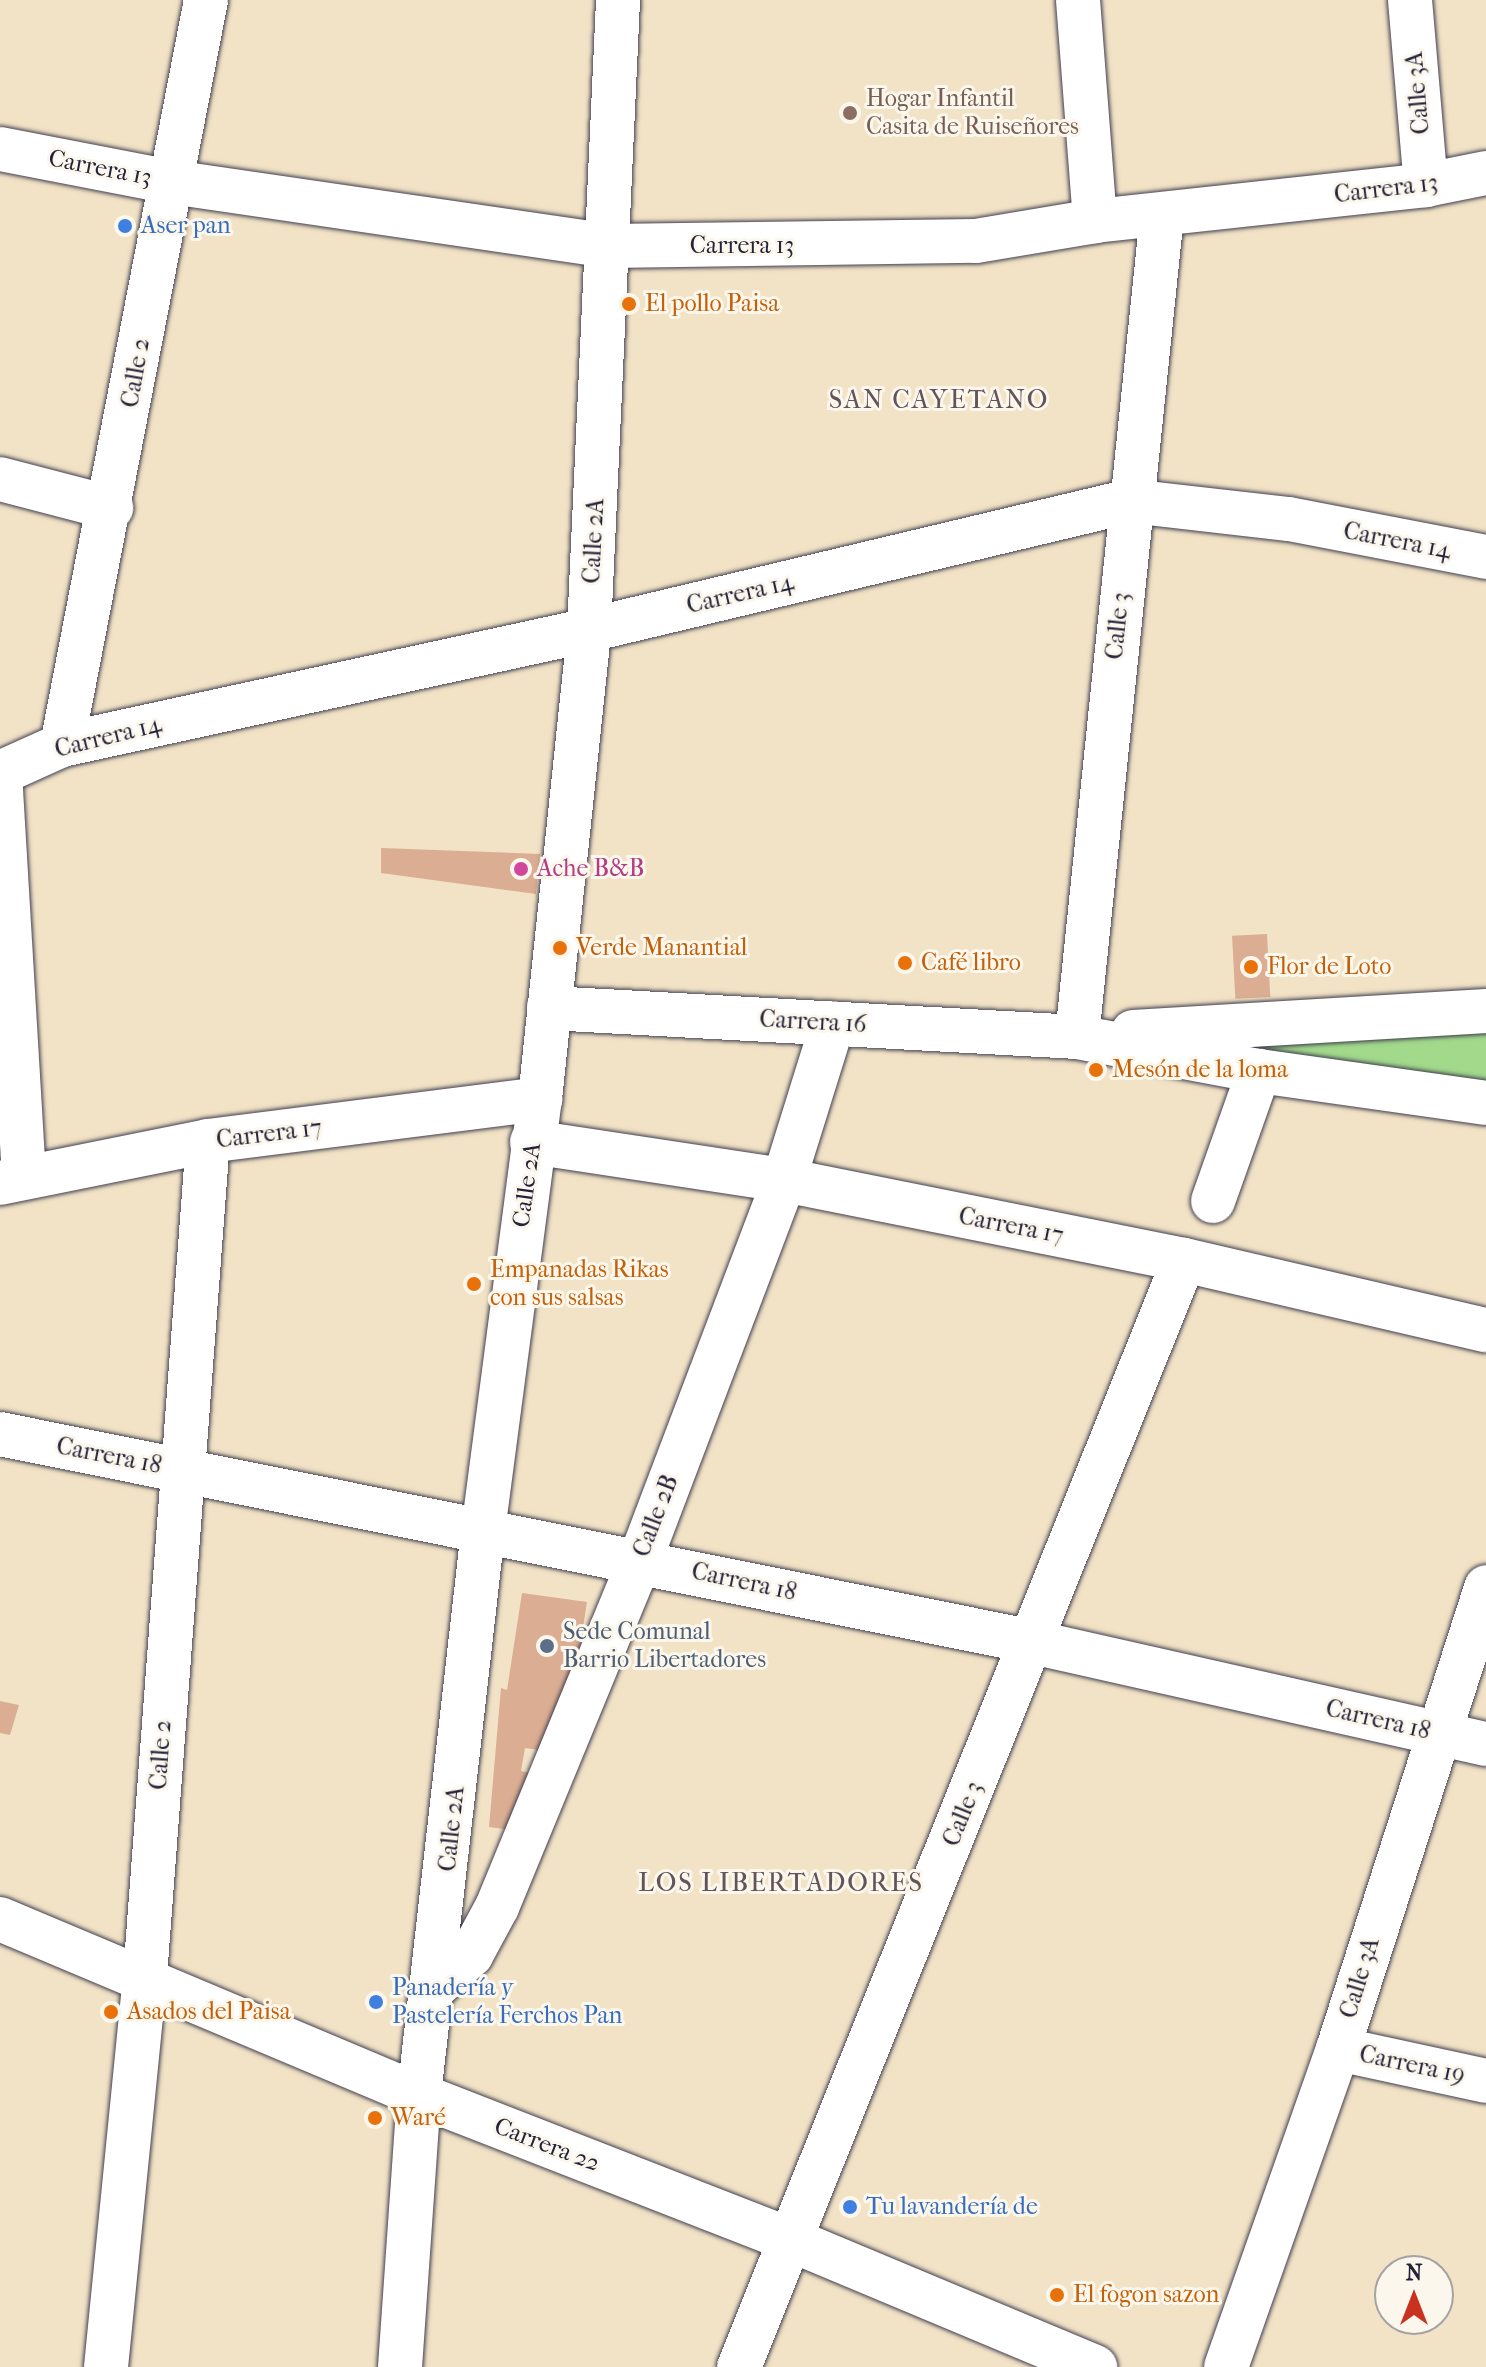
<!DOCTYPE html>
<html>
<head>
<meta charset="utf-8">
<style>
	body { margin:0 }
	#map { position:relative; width:1486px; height:2367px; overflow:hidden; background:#f2e3c6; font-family:"IM FELL French Canon",serif }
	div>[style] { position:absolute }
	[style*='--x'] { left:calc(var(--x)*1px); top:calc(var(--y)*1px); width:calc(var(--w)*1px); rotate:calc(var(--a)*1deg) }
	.green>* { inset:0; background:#a2d98b }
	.building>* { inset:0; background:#dbae93; transform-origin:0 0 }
	.roads { filter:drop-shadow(0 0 2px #413f50) drop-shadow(0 0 2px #413f50) }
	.minor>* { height:44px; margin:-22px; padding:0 22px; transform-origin:22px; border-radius:22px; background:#fff }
	.dots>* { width:22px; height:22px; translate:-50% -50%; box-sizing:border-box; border:4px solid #fbf7ec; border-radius:50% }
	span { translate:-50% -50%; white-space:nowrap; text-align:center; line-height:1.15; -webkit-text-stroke:6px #fbf7ec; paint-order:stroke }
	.street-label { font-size:24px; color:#22223b }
	.education-label { font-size:24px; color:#785e54 }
	.left { translate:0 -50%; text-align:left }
	.shop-label { font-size:24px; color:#366cbe }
	.food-label { font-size:24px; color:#c56008 }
	.hotel-label { font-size:24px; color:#b23c85 }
	.service-label { font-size:24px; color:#4e5e75 }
	.neighbourhood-label { font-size:26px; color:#63535a; letter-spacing:2px }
	.north { position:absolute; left:1374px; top:2255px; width:80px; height:80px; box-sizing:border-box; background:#fbf7ec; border:2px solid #a4a2a5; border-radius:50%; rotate:0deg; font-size:22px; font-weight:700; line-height:32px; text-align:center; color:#22223b }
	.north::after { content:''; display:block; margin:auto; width:28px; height:36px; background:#c8321e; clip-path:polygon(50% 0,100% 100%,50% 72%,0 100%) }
</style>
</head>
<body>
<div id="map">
	<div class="green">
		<div style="clip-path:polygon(1486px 1011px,1486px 1103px,1259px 1071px,1245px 1023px)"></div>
	</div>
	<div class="building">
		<div style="clip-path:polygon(381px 848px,540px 854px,536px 894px,381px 873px)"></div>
		<div style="left:1267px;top:934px;width:63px;height:35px;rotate:87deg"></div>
		<div style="clip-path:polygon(522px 1593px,587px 1602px,572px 1699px,547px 1751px,525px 1748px,521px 1771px,539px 1775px,519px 1831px,489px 1827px,501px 1688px,507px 1690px)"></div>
		<div style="clip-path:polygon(0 1701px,19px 1705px,10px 1735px,0 1733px)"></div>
	</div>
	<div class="roads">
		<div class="minor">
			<div style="--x:1078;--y:0;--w:222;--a:85.6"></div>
			<div style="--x:1410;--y:0;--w:186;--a:85.1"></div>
			<div style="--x:0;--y:149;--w:174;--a:10.9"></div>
			<div style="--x:171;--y:182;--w:443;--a:8.3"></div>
			<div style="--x:609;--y:246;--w:367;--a:-0.8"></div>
			<div style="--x:976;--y:241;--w:121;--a:-9.5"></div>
			<div style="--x:1095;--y:221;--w:333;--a:-6.2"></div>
			<div style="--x:1426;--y:185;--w:61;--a:-11.3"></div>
			<div style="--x:0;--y:479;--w:115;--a:14.6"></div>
			<div style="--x:62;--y:745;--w:759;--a:-79.06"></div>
			<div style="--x:0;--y:773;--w:68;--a:-24.3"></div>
			<div style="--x:62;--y:745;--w:539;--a:-12.31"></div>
			<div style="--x:589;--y:630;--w:556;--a:-13.41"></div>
			<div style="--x:1130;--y:501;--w:160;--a:6.5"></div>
			<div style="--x:1289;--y:519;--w:201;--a:10.9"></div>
			<div style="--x:0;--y:773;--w:404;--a:86.6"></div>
			<div style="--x:549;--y:1008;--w:529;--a:3.14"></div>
			<div style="--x:1077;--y:1037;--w:185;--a:10.6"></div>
			<div style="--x:1259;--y:1071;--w:229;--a:8"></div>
			<div style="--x:1133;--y:1032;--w:354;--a:-3.4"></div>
			<div style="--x:1077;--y:1037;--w:826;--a:-84.1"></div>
			<div style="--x:532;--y:1142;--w:255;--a:8.6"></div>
			<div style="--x:784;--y:1180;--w:408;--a:11.3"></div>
			<div style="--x:1184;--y:1260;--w:310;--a:13.1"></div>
			<div style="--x:0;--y:1183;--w:212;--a:-11.4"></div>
			<div style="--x:208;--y:1141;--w:335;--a:-7.2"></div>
			<div style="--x:1213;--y:1201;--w:138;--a:-70.5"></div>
			<div style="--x:0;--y:1434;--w:1054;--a:11.38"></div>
			<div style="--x:1033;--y:1642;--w:464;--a:12.7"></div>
			<div style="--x:0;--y:1919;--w:454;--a:22.8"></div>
			<div style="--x:419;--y:2095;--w:397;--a:21.3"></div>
			<div style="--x:789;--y:2239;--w:332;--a:22.7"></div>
			<div style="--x:436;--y:1986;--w:47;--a:-41.5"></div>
			<div style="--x:471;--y:1955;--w:55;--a:-61.6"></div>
			<div style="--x:497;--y:1907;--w:375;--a:-67.6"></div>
			<div style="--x:640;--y:1560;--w:406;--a:-69.2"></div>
			<div style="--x:784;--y:1180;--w:164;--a:-72.7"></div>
			<div style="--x:1338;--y:2049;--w:151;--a:12.2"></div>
			<div style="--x:106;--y:2367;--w:393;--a:-84.3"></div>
			<div style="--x:145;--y:1976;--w:837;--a:-85.69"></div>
			<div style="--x:400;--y:2367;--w:273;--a:-86"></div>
			<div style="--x:419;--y:2095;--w:568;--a:-83.53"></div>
			<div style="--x:483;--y:1531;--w:436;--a:-82.5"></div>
			<div style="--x:540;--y:1099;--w:472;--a:-84"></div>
			<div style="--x:589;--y:630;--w:631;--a:-87.36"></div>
			<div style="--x:739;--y:2367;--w:1193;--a:-68.1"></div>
			<div style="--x:1226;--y:2367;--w:337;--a:-70.6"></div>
			<div style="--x:1338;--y:2049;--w:485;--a:-72.2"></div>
		</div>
	</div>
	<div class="dots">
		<div style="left:850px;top:113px;background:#8d6e63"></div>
		<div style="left:125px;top:226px;background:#3f7fe0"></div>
		<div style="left:629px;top:304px;background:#e8710a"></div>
		<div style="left:521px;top:869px;background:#d1479c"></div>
		<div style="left:560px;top:948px;background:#e8710a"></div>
		<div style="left:905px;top:963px;background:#e8710a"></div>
		<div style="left:1251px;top:967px;background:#e8710a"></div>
		<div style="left:1096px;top:1070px;background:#e8710a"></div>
		<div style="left:474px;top:1284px;background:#e8710a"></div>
		<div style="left:547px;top:1646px;background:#5c6f8a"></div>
		<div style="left:376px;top:2002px;background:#3f7fe0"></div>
		<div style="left:111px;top:2012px;background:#e8710a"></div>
		<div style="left:375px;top:2118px;background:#e8710a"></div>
		<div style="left:850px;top:2207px;background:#3f7fe0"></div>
		<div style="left:1057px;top:2295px;background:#e8710a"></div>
	</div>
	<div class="street-label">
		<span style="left:1418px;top:93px;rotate:-95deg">Calle 3A</span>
		<span style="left:100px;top:168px;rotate:11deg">Carrera 13</span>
		<span style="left:1386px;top:189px;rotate:-7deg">Carrera 13</span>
		<span style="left:742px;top:246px">Carrera 13</span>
		<span style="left:136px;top:373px;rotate:-80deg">Calle 2</span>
		<span style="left:594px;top:541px;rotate:-87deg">Calle 2A</span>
		<span style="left:1397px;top:541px;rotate:11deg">Carrera 14</span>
		<span style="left:740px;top:594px;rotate:-13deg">Carrera 14</span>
		<span style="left:1118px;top:626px;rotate:-84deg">Calle 3</span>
		<span style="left:108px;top:737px;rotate:-14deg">Carrera 14</span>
		<span style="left:813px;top:1022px;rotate:3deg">Carrera 16</span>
		<span style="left:269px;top:1134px;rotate:-7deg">Carrera 17</span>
		<span style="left:527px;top:1185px;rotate:-82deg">Calle 2A</span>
		<span style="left:1011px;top:1226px;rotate:11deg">Carrera 17</span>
		<span style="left:109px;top:1456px;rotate:11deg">Carrera 18</span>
		<span style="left:656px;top:1516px;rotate:-69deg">Calle 2B</span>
		<span style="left:744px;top:1582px;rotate:12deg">Carrera 18</span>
		<span style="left:1378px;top:1720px;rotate:13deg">Carrera 18</span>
		<span style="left:161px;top:1755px;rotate:-86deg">Calle 2</span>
		<span style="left:963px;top:1814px;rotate:-68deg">Calle 3</span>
		<span style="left:452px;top:1829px;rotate:-84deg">Calle 2A</span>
		<span style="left:1360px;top:1978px;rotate:-73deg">Calle 3A</span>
		<span style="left:1412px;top:2065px;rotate:12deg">Carrera 19</span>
		<span style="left:547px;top:2145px;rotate:21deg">Carrera 22</span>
	</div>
	<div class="education-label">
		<span class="left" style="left:866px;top:113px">Hogar Infantil<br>Casita de Ruiseñores</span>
	</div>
	<div class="shop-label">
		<span class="left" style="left:141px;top:226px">Aser pan</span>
		<span class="left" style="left:392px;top:2002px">Panadería y<br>Pastelería Ferchos Pan</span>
		<span class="left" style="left:866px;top:2207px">Tu lavandería de</span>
	</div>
	<div class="food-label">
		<span class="left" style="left:645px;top:304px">El pollo Paisa</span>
		<span class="left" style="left:576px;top:948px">Verde Manantial</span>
		<span class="left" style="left:921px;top:963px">Café libro</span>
		<span class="left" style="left:1267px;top:967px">Flor de Loto</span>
		<span class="left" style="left:1112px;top:1070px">Mesón de la loma</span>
		<span class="left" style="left:490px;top:1284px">Empanadas Rikas<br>con sus salsas</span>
		<span class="left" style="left:127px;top:2012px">Asados del Paisa</span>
		<span class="left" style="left:391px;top:2118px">Waré</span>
		<span class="left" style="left:1073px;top:2295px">El fogon sazon</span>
	</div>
	<div class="hotel-label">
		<span class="left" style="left:537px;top:869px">Ache B&amp;B</span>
	</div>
	<div class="service-label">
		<span class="left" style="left:563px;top:1646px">Sede Comunal<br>Barrio Libertadores</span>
	</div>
	<div class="neighbourhood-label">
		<span style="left:939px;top:400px">SAN CAYETANO</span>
		<span style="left:781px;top:1883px">LOS LIBERTADORES</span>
	</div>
	<div class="north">N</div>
</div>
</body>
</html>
